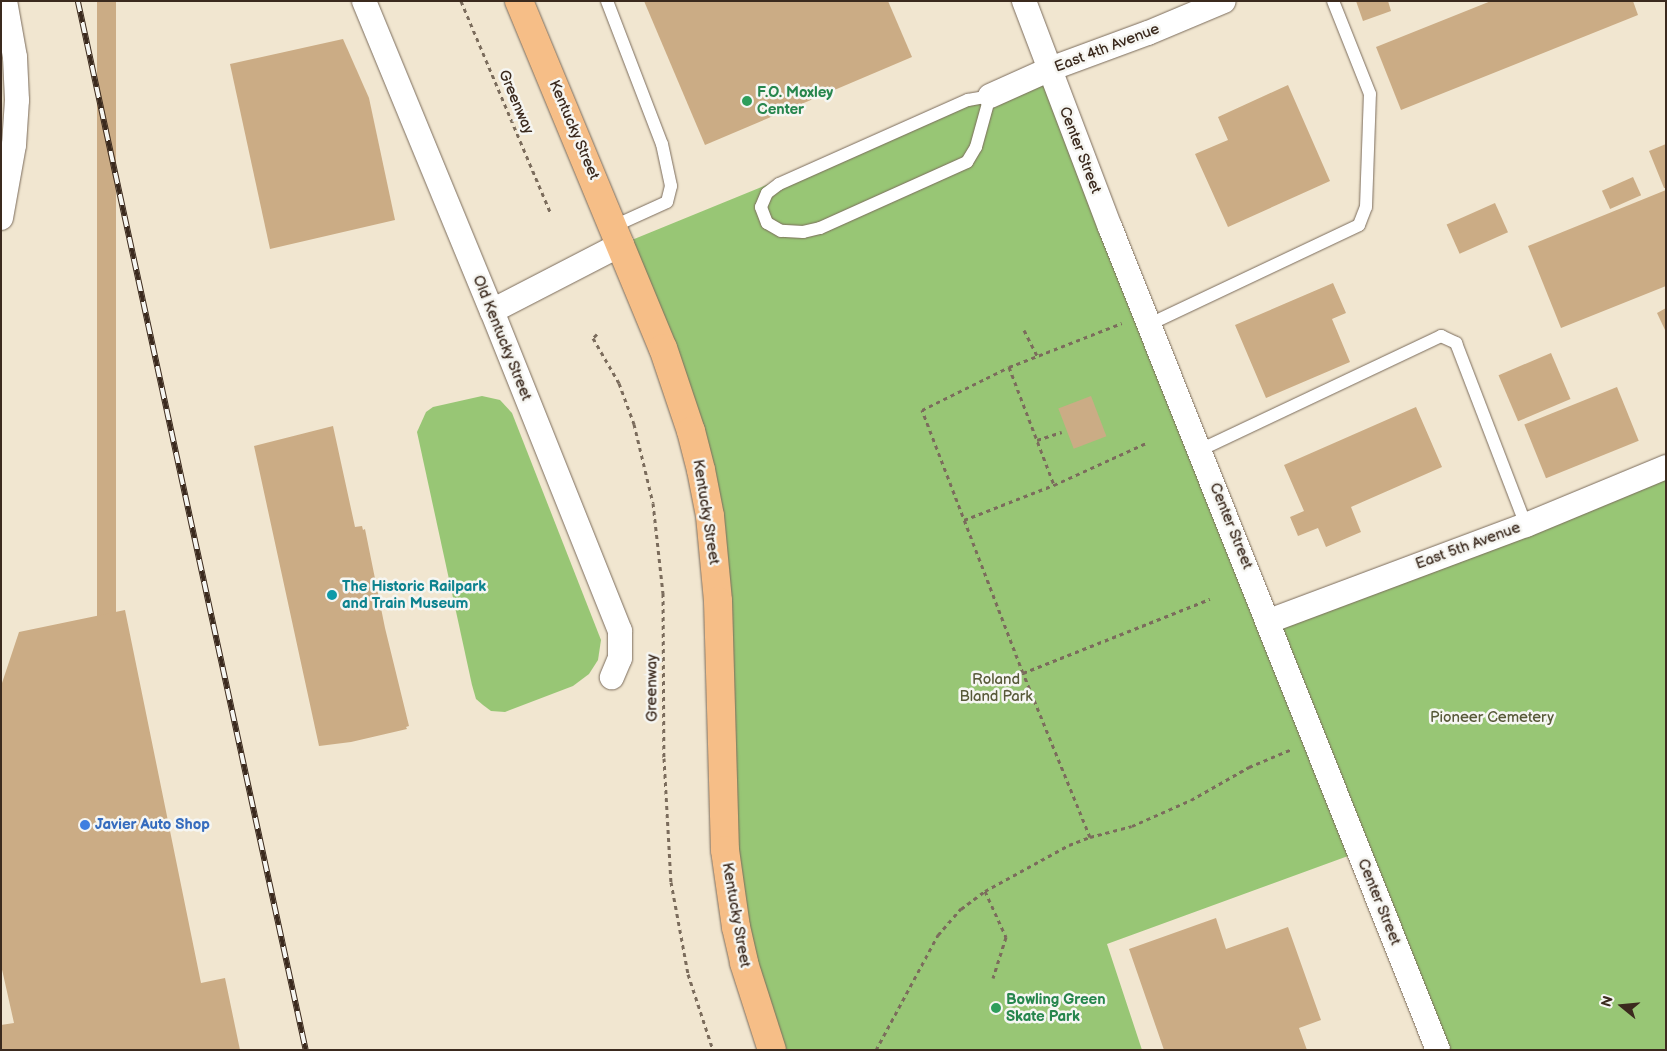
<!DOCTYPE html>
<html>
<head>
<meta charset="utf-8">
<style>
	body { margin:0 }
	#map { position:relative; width:1667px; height:1051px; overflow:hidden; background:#f1e6d0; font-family:"Balsamiq Sans",sans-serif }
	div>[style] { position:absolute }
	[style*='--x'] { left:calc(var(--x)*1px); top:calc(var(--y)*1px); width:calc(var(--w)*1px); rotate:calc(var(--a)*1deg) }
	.green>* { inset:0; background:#98c675 }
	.building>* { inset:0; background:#cbac85; transform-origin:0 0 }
	.path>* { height:3px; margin-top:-1.5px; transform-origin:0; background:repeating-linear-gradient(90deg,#7b6c5c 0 4px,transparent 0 8px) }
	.roads { filter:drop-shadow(0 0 1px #7b6c5c) drop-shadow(0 0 1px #7b6c5c) }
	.lane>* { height:12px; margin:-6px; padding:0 6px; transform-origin:6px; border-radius:6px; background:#fff }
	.street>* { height:24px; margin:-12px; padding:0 12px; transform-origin:12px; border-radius:12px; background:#fff }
	.primary>* { height:28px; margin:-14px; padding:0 14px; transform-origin:14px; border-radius:14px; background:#f6be87 }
	.rail>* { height:5.5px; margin-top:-2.75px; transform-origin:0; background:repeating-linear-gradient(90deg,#f6f6f2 0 11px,#3b2a1e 0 22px); box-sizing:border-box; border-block:1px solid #3b2a1e }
	.dots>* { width:14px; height:14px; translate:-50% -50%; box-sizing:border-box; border:2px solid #f6f6f2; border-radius:50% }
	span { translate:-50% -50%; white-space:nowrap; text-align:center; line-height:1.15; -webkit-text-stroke:5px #f6f6f2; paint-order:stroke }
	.street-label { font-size:15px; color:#3b2a1e }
	.leisure-label { font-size:15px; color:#27864d; font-weight:700 }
	.left { translate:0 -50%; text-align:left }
	.culture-label { font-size:15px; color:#0d838f; font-weight:700 }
	.park-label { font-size:15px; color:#575938 }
	.shop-label { font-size:15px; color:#366cbe; font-weight:700 }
	.frame { position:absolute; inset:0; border:2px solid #3b2a1e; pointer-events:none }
	.north { position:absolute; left:1597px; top:981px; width:50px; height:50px; -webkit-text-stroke:4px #f6f6f2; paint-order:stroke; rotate:287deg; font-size:14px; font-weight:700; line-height:20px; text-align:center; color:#3b2a1e }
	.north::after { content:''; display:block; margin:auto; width:18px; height:22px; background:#3b2a1e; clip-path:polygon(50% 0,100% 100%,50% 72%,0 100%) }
</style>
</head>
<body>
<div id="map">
	<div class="green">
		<div style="clip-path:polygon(1050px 69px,1269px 621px,1666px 464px,1666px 1050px,1434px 1050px,1359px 852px,1107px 944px,1142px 1050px,773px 1050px,744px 963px,701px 470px,622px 244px)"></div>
		<div style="clip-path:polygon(482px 396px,500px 400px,512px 413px,601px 640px,598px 660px,589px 674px,573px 686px,505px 712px,491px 711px,483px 705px,476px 699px,472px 685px,417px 432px,426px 412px,433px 407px)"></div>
	</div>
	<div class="building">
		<div style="left:97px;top:1px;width:19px;height:1007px"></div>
		<div style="clip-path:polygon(644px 1px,888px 1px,912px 57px,705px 145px)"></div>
		<div style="clip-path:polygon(1356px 1px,1388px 1px,1391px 11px,1363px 21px)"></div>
		<div style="clip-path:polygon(1491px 1px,1633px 1px,1638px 15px,1401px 110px,1376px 47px)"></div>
		<div style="clip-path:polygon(343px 39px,369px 98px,395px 220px,270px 249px,230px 64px)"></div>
		<div style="clip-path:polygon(1288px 85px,1330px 181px,1228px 227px,1195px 154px,1228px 140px,1218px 117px)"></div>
		<div style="clip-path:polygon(1666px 144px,1666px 188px,1664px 188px,1649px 151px)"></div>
		<div style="left:1633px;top:177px;width:20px;height:34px;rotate:66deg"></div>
		<div style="clip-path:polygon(1666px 190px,1666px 286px,1561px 328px,1528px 246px)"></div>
		<div style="left:1495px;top:203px;width:32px;height:53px;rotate:66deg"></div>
		<div style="clip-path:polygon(1333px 283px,1346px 313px,1332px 319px,1350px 362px,1266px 398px,1235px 325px)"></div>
		<div style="clip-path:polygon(1666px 308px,1666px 332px,1657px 313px)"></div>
		<div style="left:1551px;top:353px;width:50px;height:57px;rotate:67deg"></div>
		<div style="left:1617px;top:387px;width:58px;height:100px;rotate:68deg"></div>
		<div style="left:1091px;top:396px;width:43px;height:35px;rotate:69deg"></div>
		<div style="clip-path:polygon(1416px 407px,1442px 467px,1351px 507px,1361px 532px,1326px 547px,1318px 528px,1298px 536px,1290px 517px,1304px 511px,1284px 465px)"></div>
		<div style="clip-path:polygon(333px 426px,355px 527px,362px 526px,363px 530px,365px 529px,385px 628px,409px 726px,406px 727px,407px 729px,351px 742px,319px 746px,254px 446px)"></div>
		<div style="clip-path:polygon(125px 610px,201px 983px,225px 978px,240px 1050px,1px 1050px,1px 1025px,14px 1023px,1px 965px,1px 686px,19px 632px)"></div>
		<div style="clip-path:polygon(1216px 918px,1226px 949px,1288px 927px,1321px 1020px,1299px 1028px,1307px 1050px,1164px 1050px,1129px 949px)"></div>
	</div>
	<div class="path">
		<div style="--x:461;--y:1;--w:229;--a:67.1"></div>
		<div style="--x:1024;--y:330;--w:29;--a:63"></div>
		<div style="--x:597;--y:334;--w:6;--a:135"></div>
		<div style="--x:593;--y:338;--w:52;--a:60"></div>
		<div style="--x:619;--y:383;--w:44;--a:69.9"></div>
		<div style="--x:634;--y:424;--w:81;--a:76.5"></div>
		<div style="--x:653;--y:503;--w:91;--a:83.7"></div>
		<div style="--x:663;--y:593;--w:165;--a:89.7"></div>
		<div style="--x:664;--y:758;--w:124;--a:86.8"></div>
		<div style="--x:671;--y:882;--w:94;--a:79.5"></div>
		<div style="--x:688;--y:974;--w:80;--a:71.8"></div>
		<div style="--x:1009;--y:367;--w:126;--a:69.1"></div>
		<div style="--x:1037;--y:440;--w:26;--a:-18"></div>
		<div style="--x:964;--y:520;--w:97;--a:-21.3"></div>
		<div style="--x:1054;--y:485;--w:101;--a:-24.5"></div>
		<div style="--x:1023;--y:673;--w:201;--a:-21.6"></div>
		<div style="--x:1090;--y:837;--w:177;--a:-112.2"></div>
		<div style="--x:1023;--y:673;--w:282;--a:-111"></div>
		<div style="--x:922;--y:410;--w:97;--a:-26.3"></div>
		<div style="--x:1009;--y:367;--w:121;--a:-21.3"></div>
		<div style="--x:985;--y:891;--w:51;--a:65.5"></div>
		<div style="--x:1006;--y:937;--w:43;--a:107.6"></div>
		<div style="--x:876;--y:1050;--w:131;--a:-61.7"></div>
		<div style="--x:938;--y:935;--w:35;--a:-49"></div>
		<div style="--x:961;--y:909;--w:30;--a:-37"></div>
		<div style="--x:985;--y:891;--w:96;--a:-28.7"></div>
		<div style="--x:1069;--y:845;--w:22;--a:-21"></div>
		<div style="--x:1090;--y:837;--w:43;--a:-14.7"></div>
		<div style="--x:1132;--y:826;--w:64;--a:-23.8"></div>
		<div style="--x:1191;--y:800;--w:67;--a:-29.6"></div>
		<div style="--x:1249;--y:767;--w:47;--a:-22.7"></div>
	</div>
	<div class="roads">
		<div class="lane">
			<div style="--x:607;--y:1;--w:153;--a:69"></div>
			<div style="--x:662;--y:144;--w:43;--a:77.9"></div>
			<div style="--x:671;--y:186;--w:16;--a:104"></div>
			<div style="--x:667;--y:202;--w:58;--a:155.6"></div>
			<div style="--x:990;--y:96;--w:53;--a:105.4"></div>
			<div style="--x:976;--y:147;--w:17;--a:121"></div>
			<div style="--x:967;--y:162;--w:161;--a:155.8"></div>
			<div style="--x:820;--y:228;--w:17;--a:167"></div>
			<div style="--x:803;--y:232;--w:22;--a:-177"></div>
			<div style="--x:781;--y:231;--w:16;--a:-150"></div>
			<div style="--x:767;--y:223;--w:17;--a:-111"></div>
			<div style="--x:761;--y:207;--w:15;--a:-67"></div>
			<div style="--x:767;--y:193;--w:15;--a:-37"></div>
			<div style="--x:779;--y:184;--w:207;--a:-24"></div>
			<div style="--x:968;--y:100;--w:22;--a:-10"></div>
			<div style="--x:1150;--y:324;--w:231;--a:-25.3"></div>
			<div style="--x:1359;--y:225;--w:19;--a:-69"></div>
			<div style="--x:1366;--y:207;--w:113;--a:-88"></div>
			<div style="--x:1370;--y:94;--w:100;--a:-111.7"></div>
			<div style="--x:1200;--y:450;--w:267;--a:-25.3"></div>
			<div style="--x:1441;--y:336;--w:17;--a:25"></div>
			<div style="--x:1456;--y:343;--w:195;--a:69"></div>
		</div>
		<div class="street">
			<div style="--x:364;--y:1;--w:335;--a:67.6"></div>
			<div style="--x:492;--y:311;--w:345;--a:68.2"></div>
			<div style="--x:620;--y:631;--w:27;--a:90"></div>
			<div style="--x:620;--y:658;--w:21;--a:113"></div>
			<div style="--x:1024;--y:1;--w:242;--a:69.2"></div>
			<div style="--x:1110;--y:227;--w:886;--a:68.27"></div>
			<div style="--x:990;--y:96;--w:66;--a:-24.2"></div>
			<div style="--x:1050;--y:69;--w:104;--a:-20.2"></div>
			<div style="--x:1148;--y:33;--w:82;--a:-22.8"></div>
			<div style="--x:1;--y:218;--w:74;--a:-79.9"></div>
			<div style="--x:14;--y:145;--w:45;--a:-86.2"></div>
			<div style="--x:17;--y:100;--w:43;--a:-92.7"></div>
			<div style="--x:15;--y:57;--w:57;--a:-100.1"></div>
			<div style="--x:492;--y:311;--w:146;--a:-27.3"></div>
			<div style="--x:1269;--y:621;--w:274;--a:-20.5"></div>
			<div style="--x:1526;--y:525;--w:152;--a:-22.5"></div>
		</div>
		<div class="primary">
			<div style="--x:519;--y:1;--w:376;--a:67.5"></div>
			<div style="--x:663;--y:348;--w:88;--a:71.4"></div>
			<div style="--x:691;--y:431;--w:40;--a:75.6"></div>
			<div style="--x:701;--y:470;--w:47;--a:78.9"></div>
			<div style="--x:710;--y:516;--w:85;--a:84.6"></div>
			<div style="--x:718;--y:601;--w:249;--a:88.4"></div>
			<div style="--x:725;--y:850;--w:78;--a:81.9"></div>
			<div style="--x:736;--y:927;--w:37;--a:77"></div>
			<div style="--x:744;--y:963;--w:91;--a:72.2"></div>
		</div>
	</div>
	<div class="rail">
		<div style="--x:78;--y:1;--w:1073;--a:77.74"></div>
	</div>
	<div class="dots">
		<div style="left:747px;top:101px;background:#2e9e5b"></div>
		<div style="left:332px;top:595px;background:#0f9aa8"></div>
		<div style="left:85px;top:825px;background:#3f7fe0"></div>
		<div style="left:996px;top:1008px;background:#2e9e5b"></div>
	</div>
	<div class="street-label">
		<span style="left:1107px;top:48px;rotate:-21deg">East 4th Avenue</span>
		<span style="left:516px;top:102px;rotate:67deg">Greenway</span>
		<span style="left:574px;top:130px;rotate:67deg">Kentucky Street</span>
		<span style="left:1080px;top:150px;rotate:69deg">Center Street</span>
		<span style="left:502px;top:338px;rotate:68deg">Old Kentucky Street</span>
		<span style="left:706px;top:512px;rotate:81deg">Kentucky Street</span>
		<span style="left:1231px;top:526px;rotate:68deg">Center Street</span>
		<span style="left:1468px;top:546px;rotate:-20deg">East 5th Avenue</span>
		<span style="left:652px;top:688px;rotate:-90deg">Greenway</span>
		<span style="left:1379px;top:902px;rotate:68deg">Center Street</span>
		<span style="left:736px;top:915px;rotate:80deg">Kentucky Street</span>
	</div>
	<div class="leisure-label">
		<span class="left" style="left:757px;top:101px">F.O. Moxley<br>Center</span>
		<span class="left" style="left:1006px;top:1008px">Bowling Green<br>Skate Park</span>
	</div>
	<div class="culture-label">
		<span class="left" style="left:342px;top:595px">The Historic Railpark<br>and Train Museum</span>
	</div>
	<div class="park-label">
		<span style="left:996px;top:688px">Roland<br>Bland Park</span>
		<span style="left:1492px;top:718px">Pioneer Cemetery</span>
	</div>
	<div class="shop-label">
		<span class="left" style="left:95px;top:825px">Javier Auto Shop</span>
	</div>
	<div class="frame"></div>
	<div class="north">N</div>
</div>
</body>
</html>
